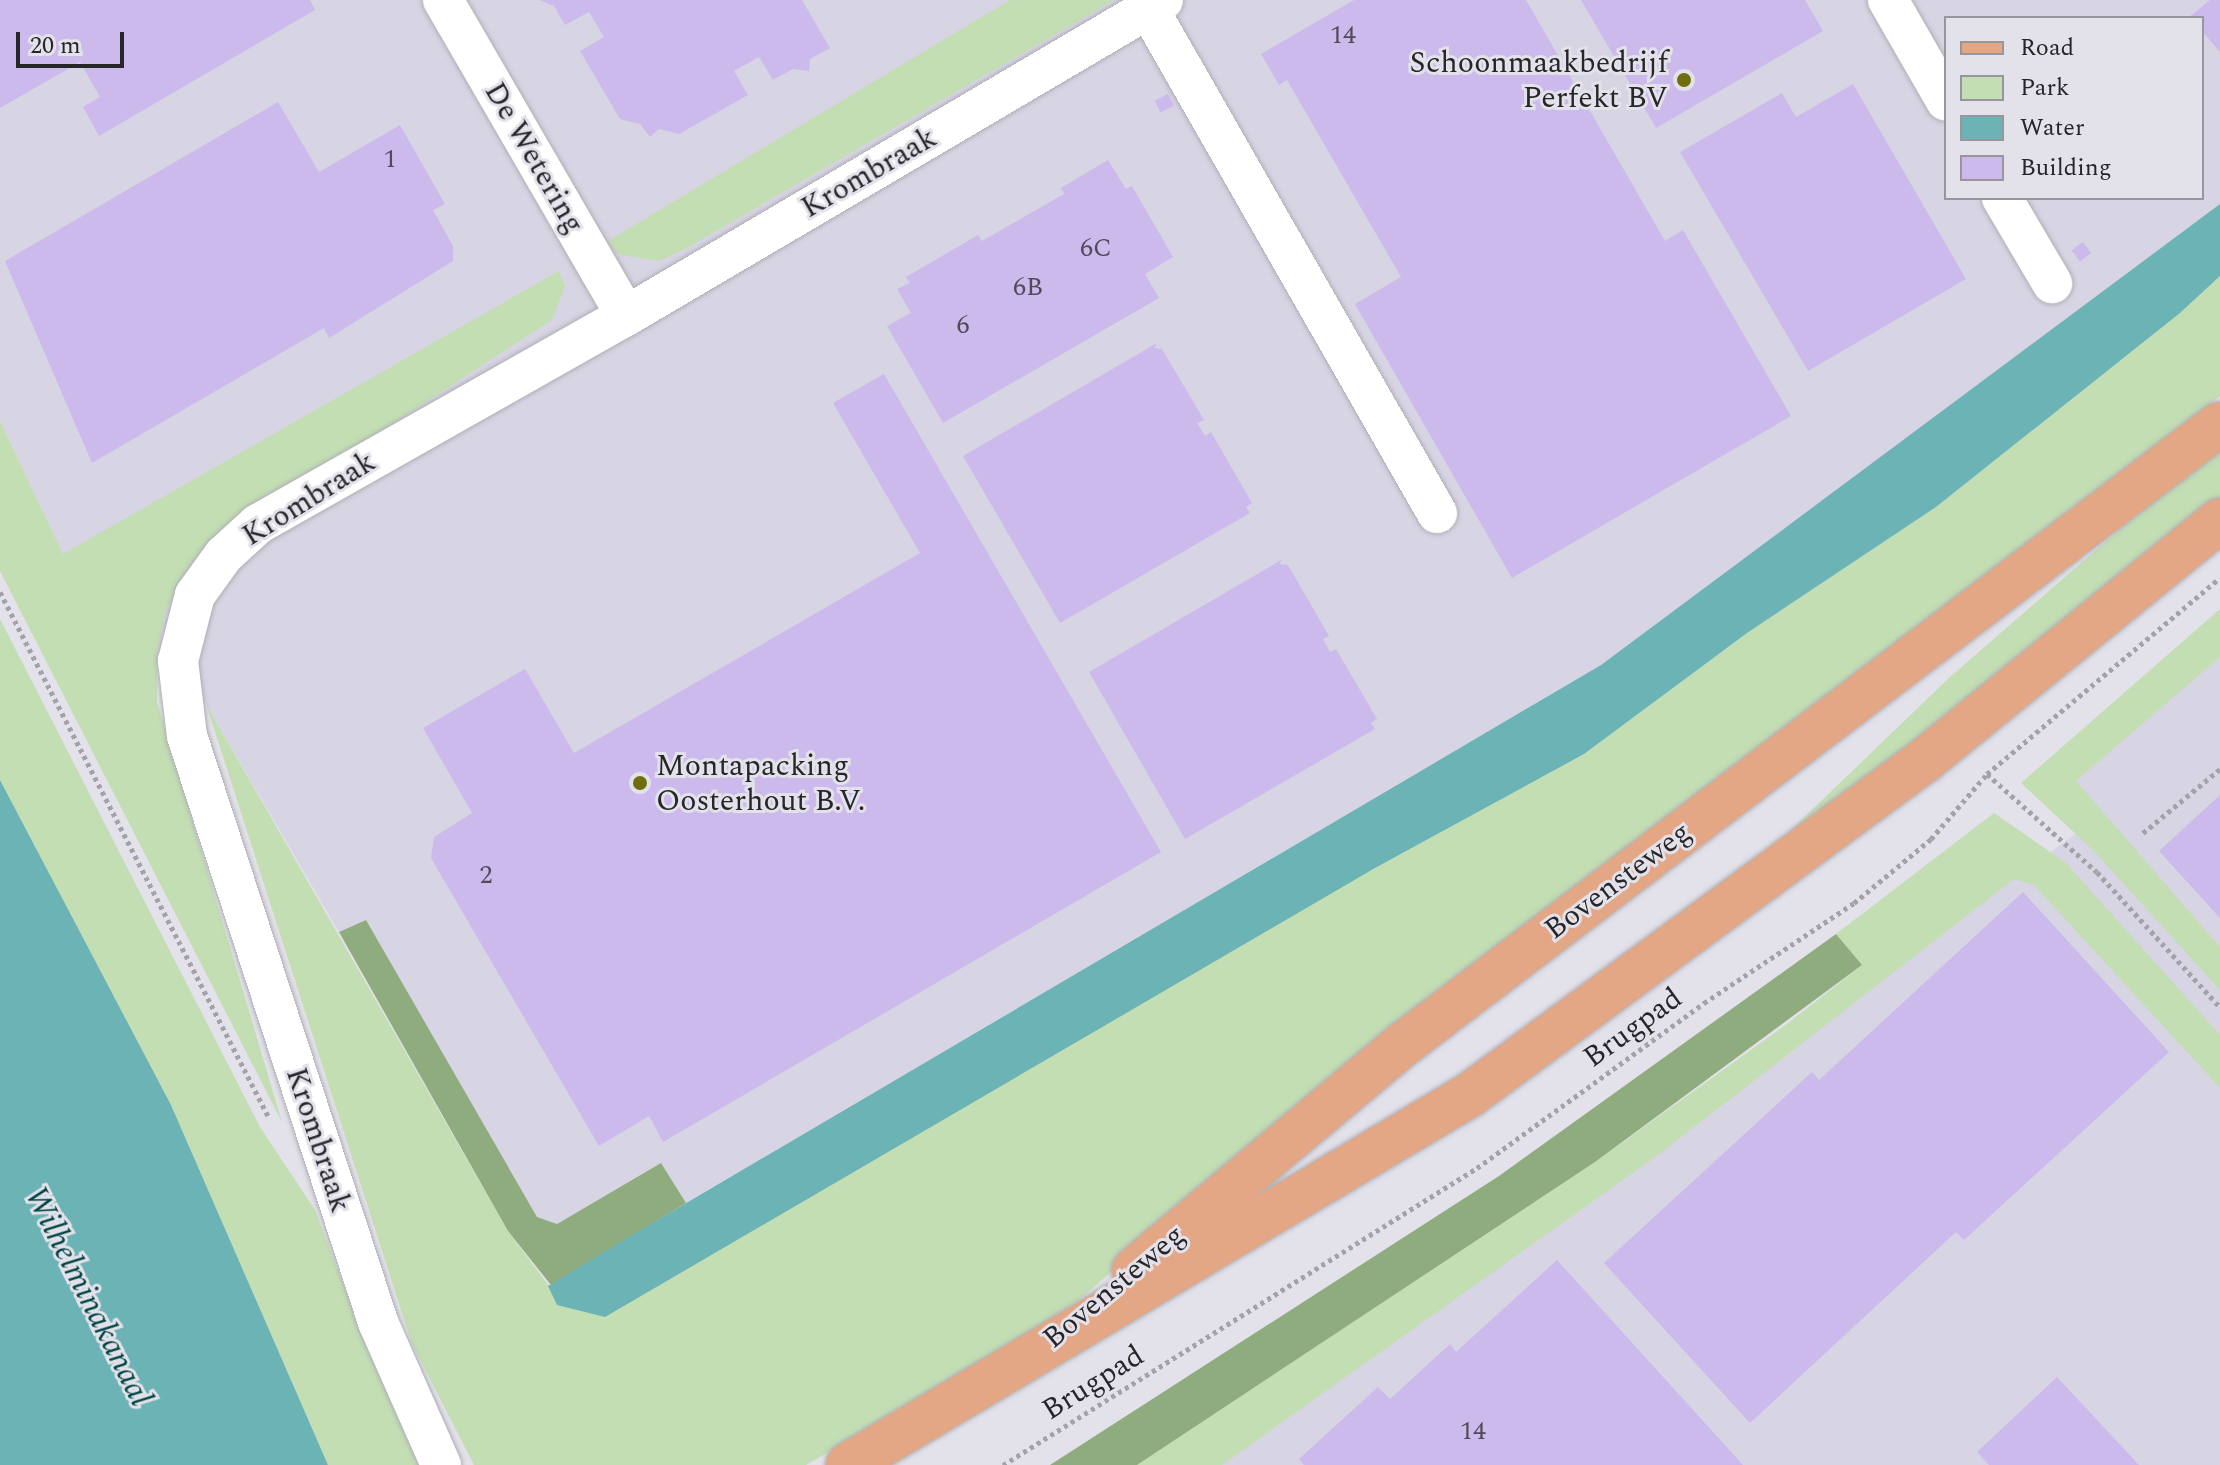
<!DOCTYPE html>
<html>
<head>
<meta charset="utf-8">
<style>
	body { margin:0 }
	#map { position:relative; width:2220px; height:1465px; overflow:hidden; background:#e3e1e9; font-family:Spectral,serif }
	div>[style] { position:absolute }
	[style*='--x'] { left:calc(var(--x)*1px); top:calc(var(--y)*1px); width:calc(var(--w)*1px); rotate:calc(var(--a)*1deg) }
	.built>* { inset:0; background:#d7d4e3 }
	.green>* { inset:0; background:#c3deb3 }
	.forest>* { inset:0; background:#8fac7e }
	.water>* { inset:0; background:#6bb3b5 }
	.building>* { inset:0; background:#ccbaed; transform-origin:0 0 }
	.path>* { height:5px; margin-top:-2.5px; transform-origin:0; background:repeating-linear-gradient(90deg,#a4a2a8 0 4px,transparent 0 8px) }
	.roads { filter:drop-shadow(0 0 2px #afaeb5) drop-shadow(0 0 2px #afaeb5) }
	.minor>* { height:40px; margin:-20px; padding:0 20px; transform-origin:20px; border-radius:20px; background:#fff }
	.major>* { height:44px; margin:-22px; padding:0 22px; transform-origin:22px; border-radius:22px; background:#e3a786 }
	.dots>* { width:22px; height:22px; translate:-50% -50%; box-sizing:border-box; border:4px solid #e3e1e9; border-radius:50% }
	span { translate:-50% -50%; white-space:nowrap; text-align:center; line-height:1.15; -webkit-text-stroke:6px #e3e1e9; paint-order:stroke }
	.number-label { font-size:26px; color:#504a59 }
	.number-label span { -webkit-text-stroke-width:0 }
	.poi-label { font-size:30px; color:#262528 }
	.right { translate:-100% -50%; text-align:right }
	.left { translate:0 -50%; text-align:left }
	.street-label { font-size:30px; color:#262528 }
	.water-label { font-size:32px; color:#004546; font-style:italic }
	.legend { position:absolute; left:1944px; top:16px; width:260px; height:184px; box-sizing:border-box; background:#e3e1e9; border:2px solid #97969c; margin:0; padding:10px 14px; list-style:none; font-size:24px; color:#262528 }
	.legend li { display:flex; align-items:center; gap:16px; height:40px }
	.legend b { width:40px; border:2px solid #97969c }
	.scale { position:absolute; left:16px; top:32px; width:108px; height:36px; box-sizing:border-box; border:4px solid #262528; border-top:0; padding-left:10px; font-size:24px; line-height:28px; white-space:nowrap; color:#262528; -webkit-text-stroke:6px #e3e1e9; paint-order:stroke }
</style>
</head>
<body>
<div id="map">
	<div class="built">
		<div style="clip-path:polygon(evenodd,0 0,2220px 0,2220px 204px,1601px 665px,686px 1203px,661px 1163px,557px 1224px,537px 1217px,365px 920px,339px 932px,206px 704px,63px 554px,0 421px,0 0,1946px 18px,2202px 18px,2202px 198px,1946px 198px,1946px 18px)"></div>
		<div style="clip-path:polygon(2220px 636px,2220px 1465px,1219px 1465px,2090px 823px,2060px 788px)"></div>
	</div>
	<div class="green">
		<div style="clip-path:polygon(1010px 0,1114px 0,685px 249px,659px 261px,617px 254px,608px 241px)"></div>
		<div style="clip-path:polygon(559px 271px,565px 286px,552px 320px,216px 538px,188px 569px,166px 610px,157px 650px,157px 702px,282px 1122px,0 571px,0 421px,63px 554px)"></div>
		<div style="clip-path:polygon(2220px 276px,2220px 396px,1250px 1151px,1080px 1299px,967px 1373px,806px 1465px,474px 1465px,412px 1344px,206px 704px,508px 1231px,549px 1286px,1375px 868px,1584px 754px,1747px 633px,1936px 507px,2180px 313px)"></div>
		<div style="clip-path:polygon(2220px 442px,2220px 498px,2051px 643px,1762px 858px,1950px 677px)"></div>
		<div style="clip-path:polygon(2220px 609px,2220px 657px,2076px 781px,2220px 947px,2220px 990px,2093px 850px,2021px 783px)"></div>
		<div style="clip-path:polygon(0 619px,260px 1127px,315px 1210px,370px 1354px,426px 1465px,328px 1465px,171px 1105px,0 780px)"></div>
		<div style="clip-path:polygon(1994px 813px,2066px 863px,2220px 1035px,2220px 1088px,2034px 885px,2014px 879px,1658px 1155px,1222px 1465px,1137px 1465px,1595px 1162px,1787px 1024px,1861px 966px,1836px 934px)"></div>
	</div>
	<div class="forest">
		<div style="clip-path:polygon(366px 920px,537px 1217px,557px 1224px,661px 1163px,686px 1203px,551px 1285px,508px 1231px,339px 932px)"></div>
		<div style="clip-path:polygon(1836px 934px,1862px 965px,1595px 1162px,1137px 1465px,1050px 1465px,1499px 1176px)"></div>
	</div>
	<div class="water">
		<div style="clip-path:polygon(2220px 204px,2220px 276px,2180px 313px,1936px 507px,1747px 633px,1584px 754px,1375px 868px,605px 1317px,557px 1305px,548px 1286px,632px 1235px,1601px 665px)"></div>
		<div style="clip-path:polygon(0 780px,171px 1105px,328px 1465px,0 1465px)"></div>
	</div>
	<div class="building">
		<div style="clip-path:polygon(0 0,310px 0,315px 10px,99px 136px,83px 107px,100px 97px,80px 62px,0 108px)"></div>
		<div style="clip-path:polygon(540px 0,802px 0,830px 48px,810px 59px,809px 71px,793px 69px,773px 80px,759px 57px,734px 71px,748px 95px,679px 134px,659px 129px,650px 137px,640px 124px,620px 119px,580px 51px,604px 37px,589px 12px,565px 25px,554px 6px)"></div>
		<div style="clip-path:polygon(1354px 0,1526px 0,1665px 241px,1683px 230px,1791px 416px,1512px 578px,1355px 304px,1401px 277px,1287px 80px,1279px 85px,1261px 54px)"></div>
		<div style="clip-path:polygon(1581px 0,1805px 0,1823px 31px,1656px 128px)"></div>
		<div style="clip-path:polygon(2210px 0,2220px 0,2220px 52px,2202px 31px,2202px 18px,2188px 18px)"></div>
		<div style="clip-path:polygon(1853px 84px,1966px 279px,1808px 371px,1680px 152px,1782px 93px,1796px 117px)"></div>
		<div style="left:1168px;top:94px;width:13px;height:15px;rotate:63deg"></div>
		<div style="clip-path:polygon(278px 102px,319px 172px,400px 125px,445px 204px,433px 210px,453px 246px,453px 261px,329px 338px,324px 328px,92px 463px,5px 261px)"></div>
		<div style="clip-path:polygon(1108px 160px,1126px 189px,1132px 186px,1173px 257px,1145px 274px,1159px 298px,943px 423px,887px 326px,911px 313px,897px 289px,910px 283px,906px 277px,978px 235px,982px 241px,1064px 194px,1061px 188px)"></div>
		<div style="left:2083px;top:242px;width:14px;height:14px;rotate:54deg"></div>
		<div style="clip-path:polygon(1157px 343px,1154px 348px,1162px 349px,1204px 420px,1197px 423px,1205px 436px,1211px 432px,1252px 503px,1246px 507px,1250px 513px,1060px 623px,963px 456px)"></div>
		<div style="clip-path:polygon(884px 374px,1161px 852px,663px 1142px,649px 1116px,599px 1146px,431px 858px,434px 837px,472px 813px,423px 728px,525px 669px,574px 753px,920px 553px,833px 403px)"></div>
		<div style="clip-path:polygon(1283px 559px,1279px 564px,1288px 565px,1329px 636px,1323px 639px,1330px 652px,1336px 649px,1377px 719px,1371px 723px,1375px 729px,1185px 839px,1089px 672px)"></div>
		<div style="clip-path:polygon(2220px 795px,2220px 918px,2159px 851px)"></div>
		<div style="clip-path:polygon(2023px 892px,2169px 1052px,1964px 1240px,1956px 1232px,1750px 1423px,1604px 1263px,1812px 1072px,1819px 1080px)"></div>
		<div style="clip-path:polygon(1557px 1260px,1743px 1465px,1304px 1465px,1299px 1459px,1378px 1387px,1390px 1399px,1450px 1344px,1456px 1352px)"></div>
		<div style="clip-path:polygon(2057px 1377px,2139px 1465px,1989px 1465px,1977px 1452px)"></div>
	</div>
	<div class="path">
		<div style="--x:0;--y:592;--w:591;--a:62.91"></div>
		<div style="--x:1987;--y:774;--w:147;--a:41.7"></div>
		<div style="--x:2097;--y:872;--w:183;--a:47.7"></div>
		<div style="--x:2143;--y:833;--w:100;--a:-39.7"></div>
		<div style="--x:1003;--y:1465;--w:559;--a:-32.07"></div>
		<div style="--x:1477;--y:1168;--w:281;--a:-36"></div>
		<div style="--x:1704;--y:1003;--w:180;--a:-33.7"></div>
		<div style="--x:1854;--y:903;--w:100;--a:-39.7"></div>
		<div style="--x:1931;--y:839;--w:86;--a:-49.3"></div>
		<div style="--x:1987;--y:774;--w:304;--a:-40.1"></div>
	</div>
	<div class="roads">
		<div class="minor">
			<div style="--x:443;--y:0;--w:365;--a:59.9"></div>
			<div style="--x:1888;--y:0;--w:116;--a:60.1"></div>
			<div style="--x:1148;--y:8;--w:582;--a:60.22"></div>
			<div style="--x:2002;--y:198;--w:99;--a:59.5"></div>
			<div style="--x:441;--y:1465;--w:156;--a:-113.8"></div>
			<div style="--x:378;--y:1322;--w:616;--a:-108.05"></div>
			<div style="--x:187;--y:736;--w:76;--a:-96.8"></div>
			<div style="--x:178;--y:661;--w:68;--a:-75.6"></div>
			<div style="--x:195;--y:595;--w:49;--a:-54.1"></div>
			<div style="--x:224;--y:555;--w:46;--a:-42.4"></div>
			<div style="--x:258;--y:524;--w:423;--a:-29.5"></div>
			<div style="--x:626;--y:316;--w:623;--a:-30.47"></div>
		</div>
		<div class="major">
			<div style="--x:1134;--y:1270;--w:354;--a:-40"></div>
			<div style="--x:1405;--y:1043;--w:1023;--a:-37.22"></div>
			<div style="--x:848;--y:1465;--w:725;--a:-30.77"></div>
			<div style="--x:1471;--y:1094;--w:564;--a:-36.34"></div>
			<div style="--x:1925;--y:760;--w:380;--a:-39.1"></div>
		</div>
	</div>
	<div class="dots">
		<div style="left:1684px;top:80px;background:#6f6e0f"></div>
		<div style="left:640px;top:783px;background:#6f6e0f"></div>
	</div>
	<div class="number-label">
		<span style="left:1343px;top:36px">14</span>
		<span style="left:390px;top:160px">1</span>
		<span style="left:1096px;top:249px">6C</span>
		<span style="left:1028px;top:288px">6B</span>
		<span style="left:963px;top:326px">6</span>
		<span style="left:486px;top:876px">2</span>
		<span style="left:1473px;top:1432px">14</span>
	</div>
	<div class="poi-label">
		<span class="right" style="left:1668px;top:80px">Schoonmaakbedrijf<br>Perfekt BV</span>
		<span class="left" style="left:656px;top:783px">Montapacking<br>Oosterhout B.V.</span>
	</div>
	<div class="street-label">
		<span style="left:534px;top:158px;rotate:60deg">De Wetering</span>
		<span style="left:869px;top:173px;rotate:-30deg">Krombraak</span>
		<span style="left:309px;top:499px;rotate:-32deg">Krombraak</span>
		<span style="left:1618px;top:881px;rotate:-37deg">Bovensteweg</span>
		<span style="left:1633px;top:1028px;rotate:-36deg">Brugpad</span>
		<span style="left:318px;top:1140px;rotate:72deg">Krombraak</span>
		<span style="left:1114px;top:1287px;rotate:-40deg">Bovensteweg</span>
		<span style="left:1093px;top:1383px;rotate:-32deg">Brugpad</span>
	</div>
	<div class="water-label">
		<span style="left:87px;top:1297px;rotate:63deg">Wilhelminakanaal</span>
	</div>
	<ul class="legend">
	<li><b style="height:10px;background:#e3a786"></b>Road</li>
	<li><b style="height:22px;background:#c3deb3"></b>Park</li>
	<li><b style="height:22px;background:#6bb3b5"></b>Water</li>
	<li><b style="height:22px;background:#ccbaed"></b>Building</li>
	</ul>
	<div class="scale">20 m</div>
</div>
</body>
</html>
